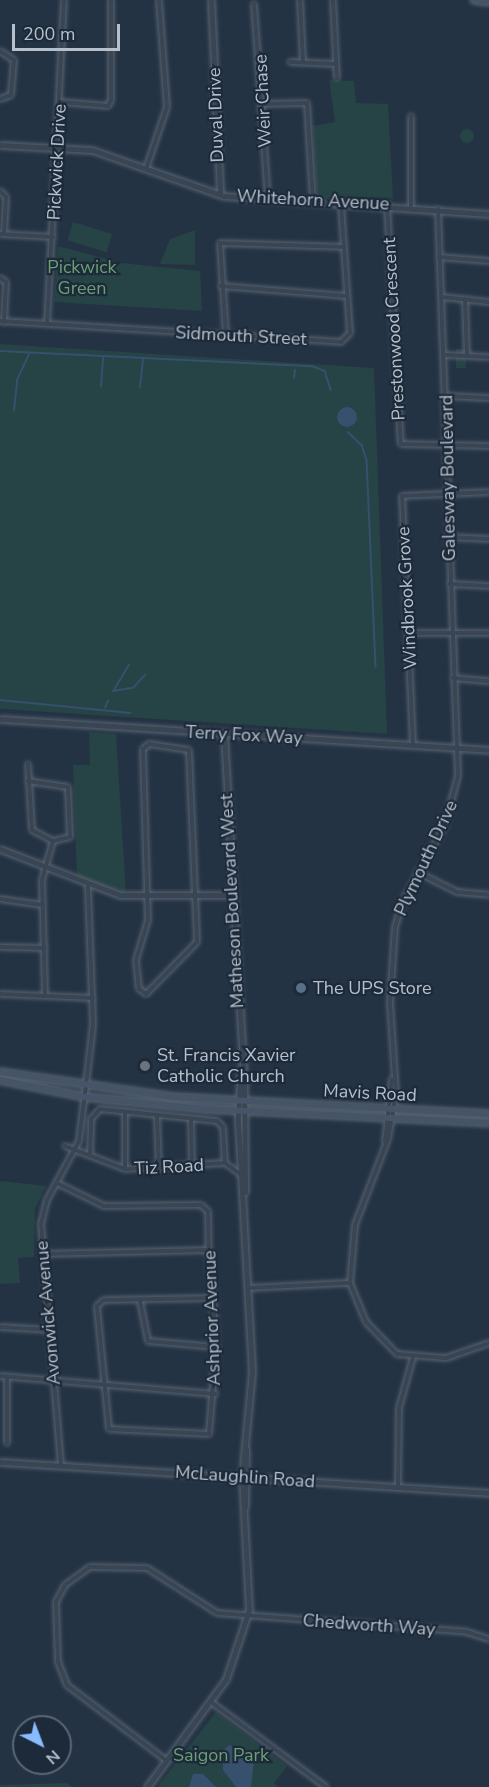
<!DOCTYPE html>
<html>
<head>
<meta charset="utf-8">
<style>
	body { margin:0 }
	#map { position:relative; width:489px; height:1787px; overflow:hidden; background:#243344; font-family:"Nunito Sans",sans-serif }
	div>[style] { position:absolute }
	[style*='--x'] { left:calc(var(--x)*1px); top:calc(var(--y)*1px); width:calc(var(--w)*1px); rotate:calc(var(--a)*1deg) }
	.green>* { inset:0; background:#264345; transform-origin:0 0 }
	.round { border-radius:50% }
	.water>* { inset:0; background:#36506d }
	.stream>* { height:1.5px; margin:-0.75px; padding:0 0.75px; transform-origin:0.75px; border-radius:0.75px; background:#36506d }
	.roads { filter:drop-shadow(0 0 2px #576371) drop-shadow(0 0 2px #576371) }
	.minor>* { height:4px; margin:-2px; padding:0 2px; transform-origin:2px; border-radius:2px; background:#394553 }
	.tertiary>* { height:5px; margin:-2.5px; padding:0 2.5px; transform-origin:2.5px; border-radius:2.5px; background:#394553 }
	.secondary>* { height:6px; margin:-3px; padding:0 3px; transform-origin:3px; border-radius:3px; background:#465467 }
	.dots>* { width:16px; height:16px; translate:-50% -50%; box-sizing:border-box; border:3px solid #1d2a39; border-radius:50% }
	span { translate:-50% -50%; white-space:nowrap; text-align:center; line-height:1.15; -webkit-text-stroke:4.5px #1d2a39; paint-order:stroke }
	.street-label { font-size:18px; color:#b6c0cd }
	.park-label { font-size:18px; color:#6ba075 }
	.poi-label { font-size:18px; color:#b6c0cd }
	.left { translate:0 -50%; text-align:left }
	.north { position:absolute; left:12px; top:1715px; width:60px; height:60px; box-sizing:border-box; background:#1d2a39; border:2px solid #5a6674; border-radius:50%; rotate:138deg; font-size:16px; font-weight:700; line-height:24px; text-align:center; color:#b6c0cd }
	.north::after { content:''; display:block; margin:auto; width:21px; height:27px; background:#89bcff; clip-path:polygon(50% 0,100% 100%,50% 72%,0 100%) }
	.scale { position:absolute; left:12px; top:24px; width:108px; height:27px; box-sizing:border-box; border:3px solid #b6c0cd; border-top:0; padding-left:8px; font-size:18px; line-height:21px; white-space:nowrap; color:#b6c0cd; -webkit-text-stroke:4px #1d2a39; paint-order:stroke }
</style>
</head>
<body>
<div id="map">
	<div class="green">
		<div style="clip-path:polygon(329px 80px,354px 81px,356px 103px,388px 104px,393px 198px,317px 197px,313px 126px,335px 122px)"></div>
		<div class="round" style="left:460px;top:129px;width:14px;height:14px"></div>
		<div style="left:73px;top:222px;width:41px;height:19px;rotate:17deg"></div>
		<div style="clip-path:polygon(195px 230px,195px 265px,160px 264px,170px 239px)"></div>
		<div style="clip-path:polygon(58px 246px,121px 263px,200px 271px,202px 311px,54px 302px)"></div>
		<div style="clip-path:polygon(0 344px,374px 368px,387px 734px,0 709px)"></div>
		<div style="left:456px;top:349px;width:10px;height:19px"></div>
		<div style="clip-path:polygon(89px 732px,116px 734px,126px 893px,77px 878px,73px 765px,90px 765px)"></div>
		<div style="clip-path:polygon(0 1181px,46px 1186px,35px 1209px,34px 1257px,18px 1258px,20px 1283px,0 1284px)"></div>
		<div style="clip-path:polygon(216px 1712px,287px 1766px,274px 1783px,278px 1787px,157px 1787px)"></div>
		<div style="clip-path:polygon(66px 1783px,73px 1787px,0 1787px,0 1785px)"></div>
	</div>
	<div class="water">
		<div class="round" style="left:337px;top:407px;width:20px;height:20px"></div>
		<div style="clip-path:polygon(230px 1745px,254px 1761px,251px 1787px,236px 1787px,223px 1770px,222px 1751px)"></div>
		<div style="clip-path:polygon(193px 1774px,203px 1774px,216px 1787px,189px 1787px)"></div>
	</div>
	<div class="stream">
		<div style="--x:0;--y:351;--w:312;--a:2.8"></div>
		<div style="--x:312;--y:366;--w:14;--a:21"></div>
		<div style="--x:325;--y:371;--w:20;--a:72"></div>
		<div style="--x:294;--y:378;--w:8;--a:-83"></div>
		<div style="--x:101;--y:387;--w:29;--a:-86"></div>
		<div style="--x:140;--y:388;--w:28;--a:-84"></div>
		<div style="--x:14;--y:411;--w:31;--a:-84"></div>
		<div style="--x:17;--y:380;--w:29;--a:-65"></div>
		<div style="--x:348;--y:432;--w:19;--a:43"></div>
		<div style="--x:362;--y:445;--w:16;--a:72"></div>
		<div style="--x:367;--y:460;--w:207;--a:87.5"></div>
		<div style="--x:114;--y:690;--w:29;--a:-59"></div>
		<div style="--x:113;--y:691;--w:20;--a:-9"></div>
		<div style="--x:133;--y:688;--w:18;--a:-47"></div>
		<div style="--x:0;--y:700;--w:131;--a:5.7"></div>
		<div style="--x:105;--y:708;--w:8;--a:-67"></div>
	</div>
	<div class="roads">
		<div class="minor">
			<div style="--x:300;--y:0;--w:62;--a:87.2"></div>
			<div style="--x:333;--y:0;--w:78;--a:87.1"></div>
			<div style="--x:254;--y:4;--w:196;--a:85.9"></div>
			<div style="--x:0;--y:51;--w:17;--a:33"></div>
			<div style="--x:14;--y:60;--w:35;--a:95"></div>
			<div style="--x:11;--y:95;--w:12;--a:160"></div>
			<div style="--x:290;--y:62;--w:46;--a:2.5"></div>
			<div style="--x:61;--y:102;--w:47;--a:4.9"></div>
			<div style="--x:108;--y:106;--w:7;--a:-63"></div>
			<div style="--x:111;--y:100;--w:100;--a:-90"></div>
			<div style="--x:263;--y:104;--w:44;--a:-1.3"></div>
			<div style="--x:307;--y:103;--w:99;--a:86.5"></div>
			<div style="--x:411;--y:116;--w:89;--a:90"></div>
			<div style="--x:146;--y:169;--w:65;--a:-71.3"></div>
			<div style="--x:167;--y:107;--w:107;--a:-94.3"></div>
			<div style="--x:0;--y:191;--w:8;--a:45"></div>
			<div style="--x:6;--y:197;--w:37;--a:93"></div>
			<div style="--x:387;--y:204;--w:240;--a:86.7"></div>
			<div style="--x:401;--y:444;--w:88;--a:1.3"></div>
			<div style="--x:438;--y:209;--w:567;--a:87.98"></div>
			<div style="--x:458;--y:776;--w:51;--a:104.9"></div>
			<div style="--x:445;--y:825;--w:87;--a:118.9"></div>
			<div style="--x:403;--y:901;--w:27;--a:107"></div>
			<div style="--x:395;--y:927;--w:76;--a:93.8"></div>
			<div style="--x:390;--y:1003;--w:91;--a:86.2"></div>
			<div style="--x:396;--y:1094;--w:46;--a:100.1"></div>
			<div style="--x:388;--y:1139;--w:92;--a:111"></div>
			<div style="--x:355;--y:1225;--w:58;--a:94.9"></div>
			<div style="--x:350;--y:1283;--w:42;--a:67.7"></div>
			<div style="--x:366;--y:1322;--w:45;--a:45.9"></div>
			<div style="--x:397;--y:1354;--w:49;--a:4.7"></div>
			<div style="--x:446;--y:1358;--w:46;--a:-19.2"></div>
			<div style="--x:0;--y:234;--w:53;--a:3.2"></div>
			<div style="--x:439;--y:257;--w:50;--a:4.6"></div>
			<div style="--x:0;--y:278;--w:7;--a:34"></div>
			<div style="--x:6;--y:282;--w:40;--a:92.9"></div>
			<div style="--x:221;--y:286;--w:126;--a:4.5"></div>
			<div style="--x:442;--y:297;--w:47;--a:6.1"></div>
			<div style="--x:465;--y:299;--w:57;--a:88"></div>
			<div style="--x:0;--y:321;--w:342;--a:3.5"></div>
			<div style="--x:341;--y:342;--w:13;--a:-45"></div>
			<div style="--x:350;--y:333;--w:128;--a:-94"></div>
			<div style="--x:47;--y:324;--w:324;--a:-87"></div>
			<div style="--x:226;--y:335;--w:92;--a:-93.7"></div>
			<div style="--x:220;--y:243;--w:124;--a:1.8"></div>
			<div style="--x:446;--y:355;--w:43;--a:2.7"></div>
			<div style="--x:446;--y:396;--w:43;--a:2.7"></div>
			<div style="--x:447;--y:537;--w:42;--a:2.7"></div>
			<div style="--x:450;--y:584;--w:39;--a:3"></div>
			<div style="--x:409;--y:633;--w:80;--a:0"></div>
			<div style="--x:453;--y:678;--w:36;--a:5"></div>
			<div style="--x:149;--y:744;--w:40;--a:8.5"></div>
			<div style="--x:189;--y:750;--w:192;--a:87.6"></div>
			<div style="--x:197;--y:942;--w:73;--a:134.4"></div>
			<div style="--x:146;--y:994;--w:9;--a:-144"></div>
			<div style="--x:139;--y:989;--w:29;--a:-96"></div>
			<div style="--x:136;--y:960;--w:42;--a:-73.3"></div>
			<div style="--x:148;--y:920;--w:171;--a:-91.7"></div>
			<div style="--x:143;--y:749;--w:8;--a:-40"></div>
			<div style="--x:413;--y:745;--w:249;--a:-92.5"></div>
			<div style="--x:402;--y:496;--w:87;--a:-2.6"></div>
			<div style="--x:28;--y:764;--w:66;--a:86.5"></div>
			<div style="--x:32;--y:830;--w:24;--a:28"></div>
			<div style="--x:53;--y:841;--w:41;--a:105.8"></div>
			<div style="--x:42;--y:880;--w:114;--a:88.5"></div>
			<div style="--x:28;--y:781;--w:40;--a:8.5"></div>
			<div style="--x:68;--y:787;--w:50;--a:87.7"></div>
			<div style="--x:70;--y:837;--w:17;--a:167"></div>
			<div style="--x:417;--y:872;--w:45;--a:26.6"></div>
			<div style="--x:457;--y:892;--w:32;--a:5"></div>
			<div style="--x:0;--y:899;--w:43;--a:7.9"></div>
			<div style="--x:0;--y:947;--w:45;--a:1.3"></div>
			<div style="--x:0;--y:994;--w:93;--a:2.5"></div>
			<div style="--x:157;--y:1117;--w:52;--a:87.8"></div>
			<div style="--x:191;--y:1119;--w:48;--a:88.8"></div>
			<div style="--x:385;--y:1142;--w:63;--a:-83.7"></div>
			<div style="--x:65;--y:1146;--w:64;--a:21"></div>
			<div style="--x:125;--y:1169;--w:100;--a:-3.4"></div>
			<div style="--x:225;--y:1163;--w:19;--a:36"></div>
			<div style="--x:90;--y:1155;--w:36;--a:-88"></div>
			<div style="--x:91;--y:1119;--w:13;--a:-48"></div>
			<div style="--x:100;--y:1109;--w:118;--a:5.9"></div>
			<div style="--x:217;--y:1121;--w:8;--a:45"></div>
			<div style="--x:223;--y:1127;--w:36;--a:87"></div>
			<div style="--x:125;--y:1169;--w:57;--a:-90"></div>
			<div style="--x:57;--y:1183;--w:52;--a:26.1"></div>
			<div style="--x:104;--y:1206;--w:97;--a:-0.6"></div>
			<div style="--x:201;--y:1205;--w:9;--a:41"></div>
			<div style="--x:208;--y:1211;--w:39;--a:89"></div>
			<div style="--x:209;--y:1250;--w:48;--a:85.2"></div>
			<div style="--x:213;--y:1298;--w:49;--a:86.5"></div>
			<div style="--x:216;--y:1347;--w:87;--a:94.6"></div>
			<div style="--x:209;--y:1434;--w:100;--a:-177.1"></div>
			<div style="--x:109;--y:1429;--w:124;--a:-95.6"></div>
			<div style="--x:97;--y:1306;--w:9;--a:-41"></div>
			<div style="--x:104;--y:1300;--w:109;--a:-1.1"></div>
			<div style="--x:42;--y:1254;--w:167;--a:-1.4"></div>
			<div style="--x:250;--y:1288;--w:100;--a:-2.9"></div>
			<div style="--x:140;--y:1301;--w:41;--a:78.7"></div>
			<div style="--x:148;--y:1341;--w:68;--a:5"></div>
			<div style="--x:0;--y:1327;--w:50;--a:3.4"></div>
			<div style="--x:0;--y:1376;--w:216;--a:4.8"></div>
			<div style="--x:7;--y:1377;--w:66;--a:90"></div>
			<div style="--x:61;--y:1466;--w:243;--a:-94.7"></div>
			<div style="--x:41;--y:1224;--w:25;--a:-76"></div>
			<div style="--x:47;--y:1200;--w:67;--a:-61.5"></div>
			<div style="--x:79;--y:1141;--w:39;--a:-83"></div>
			<div style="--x:84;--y:1102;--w:79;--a:-83.4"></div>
			<div style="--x:93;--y:1024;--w:139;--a:-92.1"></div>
			<div style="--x:398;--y:1487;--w:79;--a:-89.3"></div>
			<div style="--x:399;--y:1408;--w:53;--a:-74.6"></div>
			<div style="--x:211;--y:1702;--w:143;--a:36.5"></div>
			<div style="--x:167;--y:1761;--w:126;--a:-142.8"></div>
			<div style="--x:67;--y:1685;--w:25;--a:-111"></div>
			<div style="--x:58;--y:1662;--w:60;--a:-91.9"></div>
			<div style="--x:56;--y:1602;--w:19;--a:-62"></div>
			<div style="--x:65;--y:1585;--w:31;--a:-36"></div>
			<div style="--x:90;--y:1567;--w:57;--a:1"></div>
			<div style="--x:147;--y:1568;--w:83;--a:32.7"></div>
			<div style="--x:217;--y:1613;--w:251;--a:4.3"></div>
			<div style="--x:467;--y:1632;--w:23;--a:18"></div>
		</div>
		<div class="tertiary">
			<div style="--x:211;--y:0;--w:194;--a:87.3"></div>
			<div style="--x:0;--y:145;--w:92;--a:3.1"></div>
			<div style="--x:92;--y:150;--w:140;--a:19.2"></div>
			<div style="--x:224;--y:196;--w:266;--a:3.9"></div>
			<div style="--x:0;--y:719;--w:490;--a:3.6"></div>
			<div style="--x:224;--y:734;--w:344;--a:86.7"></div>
			<div style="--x:244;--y:1077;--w:115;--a:89.5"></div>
			<div style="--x:0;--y:849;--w:129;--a:21"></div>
			<div style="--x:120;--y:895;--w:111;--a:0"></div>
			<div style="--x:0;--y:1462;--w:490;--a:3.6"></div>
			<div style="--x:245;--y:1507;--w:58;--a:-89"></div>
			<div style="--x:147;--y:1787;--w:134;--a:-53.8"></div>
			<div style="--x:226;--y:1679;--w:73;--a:-71.6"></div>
			<div style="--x:249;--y:1610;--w:133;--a:-93"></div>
			<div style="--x:242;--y:1477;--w:106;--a:-84.6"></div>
			<div style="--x:252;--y:1371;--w:254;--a:-93.2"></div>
			<div style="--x:238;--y:1117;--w:49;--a:-86.5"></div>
		</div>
		<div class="secondary">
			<div style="--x:474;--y:0;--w:15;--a:8"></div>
			<div style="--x:0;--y:1072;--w:175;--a:8.2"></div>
			<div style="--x:173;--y:1097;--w:316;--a:3.1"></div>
			<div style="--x:0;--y:1080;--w:87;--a:11.3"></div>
			<div style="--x:85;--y:1097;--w:122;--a:5.7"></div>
			<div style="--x:206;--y:1109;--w:283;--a:2.8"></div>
		</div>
	</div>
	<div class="dots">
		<div style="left:301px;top:988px;background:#5c6f8a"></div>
		<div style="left:145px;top:1066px;background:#6b7280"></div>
	</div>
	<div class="street-label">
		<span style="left:263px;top:101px;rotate:-93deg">Weir Chase</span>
		<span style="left:216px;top:115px;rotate:-92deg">Duval Drive</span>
		<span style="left:57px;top:162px;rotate:-87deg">Pickwick Drive</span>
		<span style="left:313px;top:200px;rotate:3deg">Whitehorn Avenue</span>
		<span style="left:394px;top:329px;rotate:-93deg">Prestonwood Crescent</span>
		<span style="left:241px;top:336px;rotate:3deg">Sidmouth Street</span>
		<span style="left:448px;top:478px;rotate:-91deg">Galesway Boulevard</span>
		<span style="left:407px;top:598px;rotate:-93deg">Windbrook Grove</span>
		<span style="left:244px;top:735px;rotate:3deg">Terry Fox Way</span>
		<span style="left:426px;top:858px;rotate:-65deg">Plymouth Drive</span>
		<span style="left:232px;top:901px;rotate:-93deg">Matheson Boulevard West</span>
		<span style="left:370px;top:1093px;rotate:3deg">Mavis Road</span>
		<span style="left:169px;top:1167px;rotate:-3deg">Tiz Road</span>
		<span style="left:48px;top:1313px;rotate:-95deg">Avonwick Avenue</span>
		<span style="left:212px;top:1318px;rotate:-92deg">Ashprior Avenue</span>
		<span style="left:245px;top:1477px;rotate:4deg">McLaughlin Road</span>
		<span style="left:369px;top:1625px;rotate:4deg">Chedworth Way</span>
	</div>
	<div class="park-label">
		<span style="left:82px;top:278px">Pickwick<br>Green</span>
		<span style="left:221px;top:1755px">Saigon Park</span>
	</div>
	<div class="poi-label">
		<span class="left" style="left:313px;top:988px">The UPS Store</span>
		<span class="left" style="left:157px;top:1066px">St. Francis Xavier<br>Catholic Church</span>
	</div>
	<div class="north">N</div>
	<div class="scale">200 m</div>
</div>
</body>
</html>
